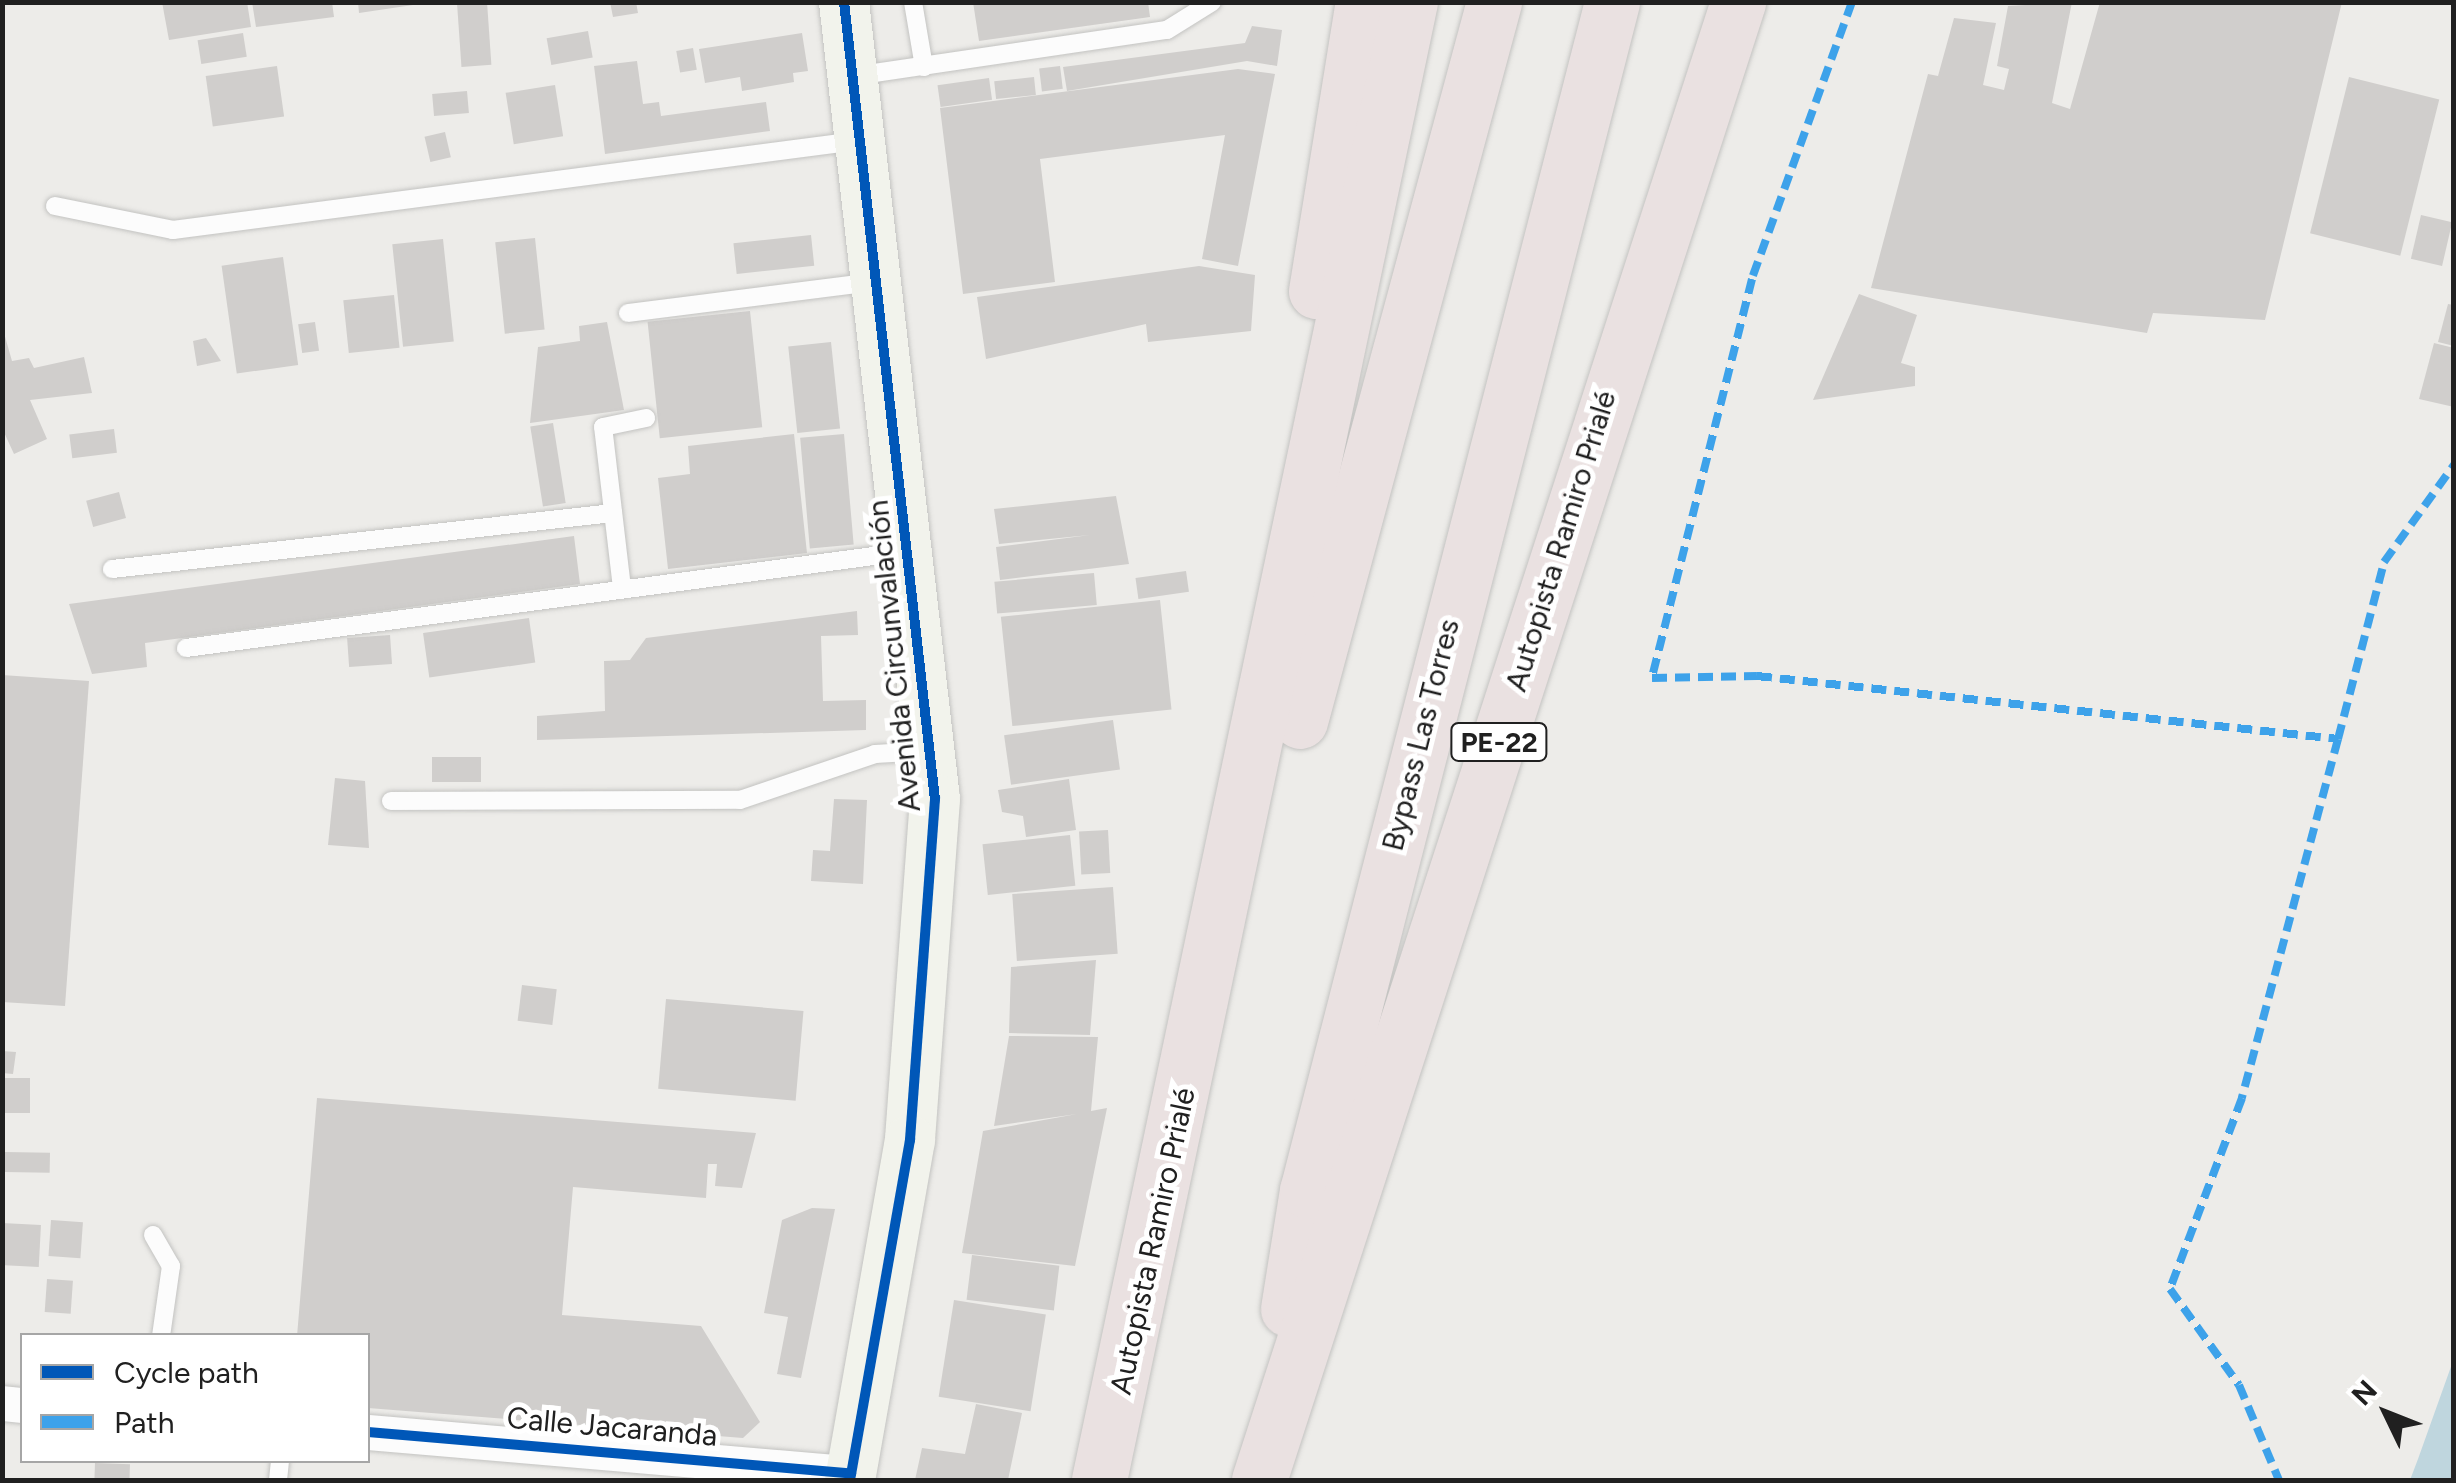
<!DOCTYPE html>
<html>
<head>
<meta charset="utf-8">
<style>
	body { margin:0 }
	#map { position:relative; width:2456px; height:1483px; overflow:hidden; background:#edece9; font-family:Figtree,sans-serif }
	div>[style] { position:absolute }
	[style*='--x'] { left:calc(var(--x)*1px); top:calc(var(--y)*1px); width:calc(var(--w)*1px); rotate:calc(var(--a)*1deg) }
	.water>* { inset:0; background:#bfd6de }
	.building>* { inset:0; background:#d0cecc; transform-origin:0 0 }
	.roads { filter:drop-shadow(0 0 2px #c3c3c1) drop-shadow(0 0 2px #c3c3c1) }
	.lane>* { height:18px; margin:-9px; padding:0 9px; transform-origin:9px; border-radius:9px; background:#fcfcfc }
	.street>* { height:35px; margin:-17.5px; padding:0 17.5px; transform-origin:17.5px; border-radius:17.5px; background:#fcfcfc }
	.secondary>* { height:50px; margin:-25px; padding:0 25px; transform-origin:25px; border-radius:25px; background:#f2f3ec }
	.highway>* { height:55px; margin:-27.5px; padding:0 27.5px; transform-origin:27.5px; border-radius:27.5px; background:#eae1e1 }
	.quiet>* { height:8px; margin-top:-4px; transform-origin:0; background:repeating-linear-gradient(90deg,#3da2ea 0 15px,transparent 0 23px) }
	.cycleway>* { height:10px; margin:-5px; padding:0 5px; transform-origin:5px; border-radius:5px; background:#0057b8 }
	span { translate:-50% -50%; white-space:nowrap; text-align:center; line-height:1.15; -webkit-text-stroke:10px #fff; paint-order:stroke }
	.shield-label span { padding:2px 8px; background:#fff; border:2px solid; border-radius:8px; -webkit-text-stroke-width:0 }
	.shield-label { font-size:28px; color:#202020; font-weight:700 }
	.street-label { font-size:30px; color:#202020 }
	.frame { position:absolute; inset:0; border:5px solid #202020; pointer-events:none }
	.legend { position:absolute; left:20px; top:1333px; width:350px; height:130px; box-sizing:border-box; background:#fff; border:2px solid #a6a6a6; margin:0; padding:12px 18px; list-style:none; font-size:30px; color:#202020 }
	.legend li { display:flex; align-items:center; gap:20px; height:50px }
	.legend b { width:50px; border:2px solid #a6a6a6 }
	.north { position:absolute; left:2336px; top:1363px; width:100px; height:100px; -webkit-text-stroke:8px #fff; paint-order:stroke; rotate:313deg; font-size:28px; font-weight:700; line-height:40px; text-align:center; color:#202020 }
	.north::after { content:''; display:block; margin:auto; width:35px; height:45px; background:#202020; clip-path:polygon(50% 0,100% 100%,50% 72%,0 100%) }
</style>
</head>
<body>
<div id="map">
	<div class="water">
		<div style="clip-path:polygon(2453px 1361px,2453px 1480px,2410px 1480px,2418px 1459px)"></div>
	</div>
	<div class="building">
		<div style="clip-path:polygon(162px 2px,247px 2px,251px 27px,169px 40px)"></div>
		<div style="clip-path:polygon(252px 2px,332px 2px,334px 17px,256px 27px)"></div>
		<div style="clip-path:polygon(358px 2px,413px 2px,413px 5px,359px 13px)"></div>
		<div style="left:487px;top:2px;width:63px;height:30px;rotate:86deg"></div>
		<div style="clip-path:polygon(610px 2px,636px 2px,638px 13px,613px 17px)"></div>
		<div style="clip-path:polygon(973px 2px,1148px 2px,1150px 17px,979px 41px)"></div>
		<div style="clip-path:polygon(2072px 2px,2052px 103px,2070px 109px,2100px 2px,2342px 2px,2265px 320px,2153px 313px,2147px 333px,1871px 288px,1928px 74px,1938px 76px,1954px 18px,1996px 23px,1983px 85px,2004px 90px,2009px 69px,1997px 66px,2008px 6px)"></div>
		<div style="clip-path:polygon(1252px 26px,1282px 30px,1277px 66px,1247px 61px,1067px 91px,1063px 67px,1245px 43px)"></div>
		<div style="left:588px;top:31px;width:27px;height:42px;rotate:80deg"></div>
		<div style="left:243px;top:33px;width:24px;height:46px;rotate:81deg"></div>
		<div style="clip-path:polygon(802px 33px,808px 71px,793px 73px,794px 82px,742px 91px,740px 77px,705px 83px,699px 49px)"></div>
		<div style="left:693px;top:48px;width:22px;height:17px;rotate:80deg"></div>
		<div style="clip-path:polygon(637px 61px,643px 104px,659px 102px,661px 116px,766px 102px,770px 131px,605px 154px,594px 66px)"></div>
		<div style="left:277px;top:66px;width:51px;height:72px;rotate:82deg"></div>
		<div style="left:1060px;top:66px;width:23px;height:21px;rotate:83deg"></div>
		<div style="clip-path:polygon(1238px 69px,1275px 74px,1238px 266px,1202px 259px,1225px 135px,1040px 159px,1055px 282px,963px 294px,940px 108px)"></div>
		<div style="left:1034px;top:77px;width:18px;height:40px;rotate:84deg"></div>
		<div style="left:2349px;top:77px;width:93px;height:161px;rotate:14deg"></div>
		<div style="left:989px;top:78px;width:22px;height:52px;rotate:82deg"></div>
		<div style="left:555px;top:85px;width:52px;height:50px;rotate:81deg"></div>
		<div style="left:467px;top:91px;width:22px;height:35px;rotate:85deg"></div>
		<div style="left:445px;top:132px;width:26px;height:21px;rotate:77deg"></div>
		<div style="left:2421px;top:215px;width:32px;height:45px;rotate:13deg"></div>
		<div style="left:811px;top:235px;width:31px;height:78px;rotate:84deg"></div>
		<div style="left:535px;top:238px;width:92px;height:40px;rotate:84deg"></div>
		<div style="left:443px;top:239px;width:103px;height:51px;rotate:84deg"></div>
		<div style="left:283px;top:257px;width:109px;height:62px;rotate:82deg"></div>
		<div style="clip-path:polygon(1199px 266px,1255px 275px,1251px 331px,1148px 342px,1146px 324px,986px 359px,977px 297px)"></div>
		<div style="clip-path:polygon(1859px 294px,1917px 315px,1901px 363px,1915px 367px,1915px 386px,1813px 400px)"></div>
		<div style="left:394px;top:295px;width:53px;height:51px;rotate:84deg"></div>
		<div style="clip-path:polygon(2448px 304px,2454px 305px,2454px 346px,2438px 342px)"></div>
		<div style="left:750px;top:311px;width:117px;height:103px;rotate:84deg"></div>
		<div style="left:315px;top:322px;width:29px;height:17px;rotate:82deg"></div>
		<div style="clip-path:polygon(607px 322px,624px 410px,530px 423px,538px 347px,580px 341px,579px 326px)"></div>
		<div style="clip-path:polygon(2px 326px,12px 361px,29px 358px,34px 368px,84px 357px,92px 393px,30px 400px,47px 439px,14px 454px,2px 428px)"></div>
		<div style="clip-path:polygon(206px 338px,221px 361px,197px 366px,193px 341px)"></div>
		<div style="left:831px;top:342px;width:87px;height:43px;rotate:84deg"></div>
		<div style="clip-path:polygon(2434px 343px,2454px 348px,2454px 407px,2419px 399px)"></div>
		<div style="left:553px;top:423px;width:81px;height:23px;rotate:81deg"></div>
		<div style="left:114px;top:429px;width:24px;height:45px;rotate:83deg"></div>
		<div style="clip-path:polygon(794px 434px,807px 553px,668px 569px,658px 478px,690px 474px,688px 446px)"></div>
		<div style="left:844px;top:434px;width:111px;height:44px;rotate:85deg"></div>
		<div style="left:119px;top:492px;width:27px;height:34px;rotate:75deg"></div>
		<div style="clip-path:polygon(1116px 496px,1129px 564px,1000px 580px,996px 547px,1090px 535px,999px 544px,994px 509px)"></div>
		<div style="clip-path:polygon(574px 536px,580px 584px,145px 643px,147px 667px,92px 674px,69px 604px)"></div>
		<div style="left:1186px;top:571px;width:21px;height:51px;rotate:82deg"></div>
		<div style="left:1094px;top:573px;width:32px;height:100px;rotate:85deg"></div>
		<div style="left:1160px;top:600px;width:110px;height:160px;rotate:84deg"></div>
		<div style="clip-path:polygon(857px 611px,858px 635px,821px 636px,823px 701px,866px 700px,866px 730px,537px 740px,537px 716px,605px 711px,604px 661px,630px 660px,646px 638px)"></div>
		<div style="left:529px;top:618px;width:45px;height:107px;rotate:82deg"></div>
		<div style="left:390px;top:635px;width:29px;height:43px;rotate:86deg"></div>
		<div style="clip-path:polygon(2px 675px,89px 681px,65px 1006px,2px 1002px)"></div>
		<div style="left:1113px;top:720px;width:50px;height:110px;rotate:82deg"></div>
		<div style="left:481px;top:757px;width:25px;height:49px;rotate:90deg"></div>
		<div style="clip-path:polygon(335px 778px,365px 781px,369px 848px,328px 845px)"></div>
		<div style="clip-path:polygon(1069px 779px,1076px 830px,1026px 837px,1023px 816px,1002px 812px,998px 790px)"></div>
		<div style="clip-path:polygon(834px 799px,867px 800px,863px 884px,811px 881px,813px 850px,830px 851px)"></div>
		<div style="left:1108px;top:830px;width:43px;height:29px;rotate:87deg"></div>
		<div style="left:1070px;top:835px;width:51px;height:88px;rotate:84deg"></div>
		<div style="left:1113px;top:887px;width:67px;height:101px;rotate:86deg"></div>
		<div style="clip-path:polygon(1096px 960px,1090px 1035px,1009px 1033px,1011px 967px)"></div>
		<div style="left:522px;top:985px;width:35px;height:36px;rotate:7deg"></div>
		<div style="left:666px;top:999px;width:138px;height:90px;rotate:5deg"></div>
		<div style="clip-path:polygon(1009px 1036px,1098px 1037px,1091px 1111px,1107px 1108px,1075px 1266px,962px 1253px,983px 1131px,1077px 1114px,994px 1126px)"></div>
		<div style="clip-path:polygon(2px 1051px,16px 1052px,13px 1074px,2px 1073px)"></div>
		<div style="left:2px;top:1078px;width:28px;height:35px"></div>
		<div style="clip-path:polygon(317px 1098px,756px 1133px,742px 1188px,715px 1186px,717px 1164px,708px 1164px,706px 1198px,573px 1187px,562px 1315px,701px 1326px,760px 1422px,743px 1438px,368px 1408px,368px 1336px,297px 1336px)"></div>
		<div style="left:5px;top:1152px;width:45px;height:20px;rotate:1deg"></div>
		<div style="clip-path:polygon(812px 1208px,835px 1209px,801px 1378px,777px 1374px,788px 1317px,764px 1313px,782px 1220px)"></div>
		<div style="left:51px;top:1220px;width:32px;height:36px;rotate:4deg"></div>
		<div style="left:2px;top:1223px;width:39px;height:42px;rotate:3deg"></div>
		<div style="left:972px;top:1255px;width:88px;height:45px;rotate:7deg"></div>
		<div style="left:47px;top:1279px;width:26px;height:33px;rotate:4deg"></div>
		<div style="left:954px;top:1300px;width:93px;height:98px;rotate:9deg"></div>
		<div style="clip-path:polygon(976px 1404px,1022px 1413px,1008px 1480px,915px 1480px,922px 1448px,965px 1454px)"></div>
		<div style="left:95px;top:1463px;width:35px;height:17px;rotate:2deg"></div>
	</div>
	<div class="roads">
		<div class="lane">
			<div style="--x:913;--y:2;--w:66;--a:80.4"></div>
			<div style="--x:854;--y:76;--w:316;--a:-8.4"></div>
			<div style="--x:1167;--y:30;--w:53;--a:-31.9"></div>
			<div style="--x:55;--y:206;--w:120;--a:11.5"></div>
			<div style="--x:173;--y:230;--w:689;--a:-7.42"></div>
			<div style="--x:628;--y:313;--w:247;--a:-7.2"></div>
			<div style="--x:112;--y:569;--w:504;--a:-6.38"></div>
			<div style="--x:622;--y:588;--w:162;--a:-96.7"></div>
			<div style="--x:603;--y:427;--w:44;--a:-11.8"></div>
			<div style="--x:186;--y:648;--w:724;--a:-7.62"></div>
			<div style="--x:391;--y:801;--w:349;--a:-0.2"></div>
			<div style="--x:740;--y:800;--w:143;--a:-18.8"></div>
			<div style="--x:875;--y:754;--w:51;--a:-3.4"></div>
			<div style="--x:153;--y:1235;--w:36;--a:60"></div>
			<div style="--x:171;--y:1266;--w:71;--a:98.1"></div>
			<div style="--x:278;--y:1480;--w:20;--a:-84"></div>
		</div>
		<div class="street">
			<div style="--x:2;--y:1403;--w:20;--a:6"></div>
			<div style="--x:368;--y:1432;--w:485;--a:4.9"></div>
		</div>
		<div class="secondary">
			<div style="--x:844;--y:2;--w:802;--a:83.49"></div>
			<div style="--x:935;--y:799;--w:342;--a:94.2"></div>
			<div style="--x:910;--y:1140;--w:345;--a:100"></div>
		</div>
		<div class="highway">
			<div style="--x:1316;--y:291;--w:293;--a:-80.8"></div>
			<div style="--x:1300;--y:721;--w:745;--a:-74.9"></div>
			<div style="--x:1288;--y:1309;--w:120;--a:-80.9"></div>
			<div style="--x:1307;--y:1191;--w:1227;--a:-75.61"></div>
			<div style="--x:1099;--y:1480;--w:1510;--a:-78.12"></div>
			<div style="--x:1259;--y:1480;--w:1554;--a:-72.04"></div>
		</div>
	</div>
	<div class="quiet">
		<div style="--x:1852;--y:2;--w:294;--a:109.9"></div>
		<div style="--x:1752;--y:279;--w:411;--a:104.1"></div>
		<div style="--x:1652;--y:678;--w:105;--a:-1.1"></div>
		<div style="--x:1757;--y:676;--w:584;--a:6.19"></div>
		<div style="--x:2338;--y:739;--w:372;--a:105"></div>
		<div style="--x:2242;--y:1098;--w:204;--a:110.7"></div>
		<div style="--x:2170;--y:1289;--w:118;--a:54.3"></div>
		<div style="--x:2239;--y:1385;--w:103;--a:67.2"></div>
		<div style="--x:2338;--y:739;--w:183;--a:-75.4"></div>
		<div style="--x:2384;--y:562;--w:120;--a:-54.2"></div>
	</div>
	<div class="cycleway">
		<div style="--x:844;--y:2;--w:802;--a:83.49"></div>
		<div style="--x:935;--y:799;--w:342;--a:94.2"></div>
		<div style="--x:910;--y:1140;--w:345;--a:100"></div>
		<div style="--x:368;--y:1432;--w:485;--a:4.9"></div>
	</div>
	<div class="shield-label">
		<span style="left:1499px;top:742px">PE-22</span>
	</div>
	<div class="street-label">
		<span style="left:1561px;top:541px;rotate:-73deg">Autopista Ramiro Prialé</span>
		<span style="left:894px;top:656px;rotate:-96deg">Avenida Circunvalación</span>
		<span style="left:1421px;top:735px;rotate:-76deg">Bypass Las Torres</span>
		<span style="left:1153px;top:1241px;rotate:-78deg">Autopista Ramiro Prialé</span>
		<span style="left:612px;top:1427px;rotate:5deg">Calle Jacaranda</span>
	</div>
	<div class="frame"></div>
	<ul class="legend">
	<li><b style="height:12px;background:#0057b8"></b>Cycle path</li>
	<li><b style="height:12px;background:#3da2ea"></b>Path</li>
	</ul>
	<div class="north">N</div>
</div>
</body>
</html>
